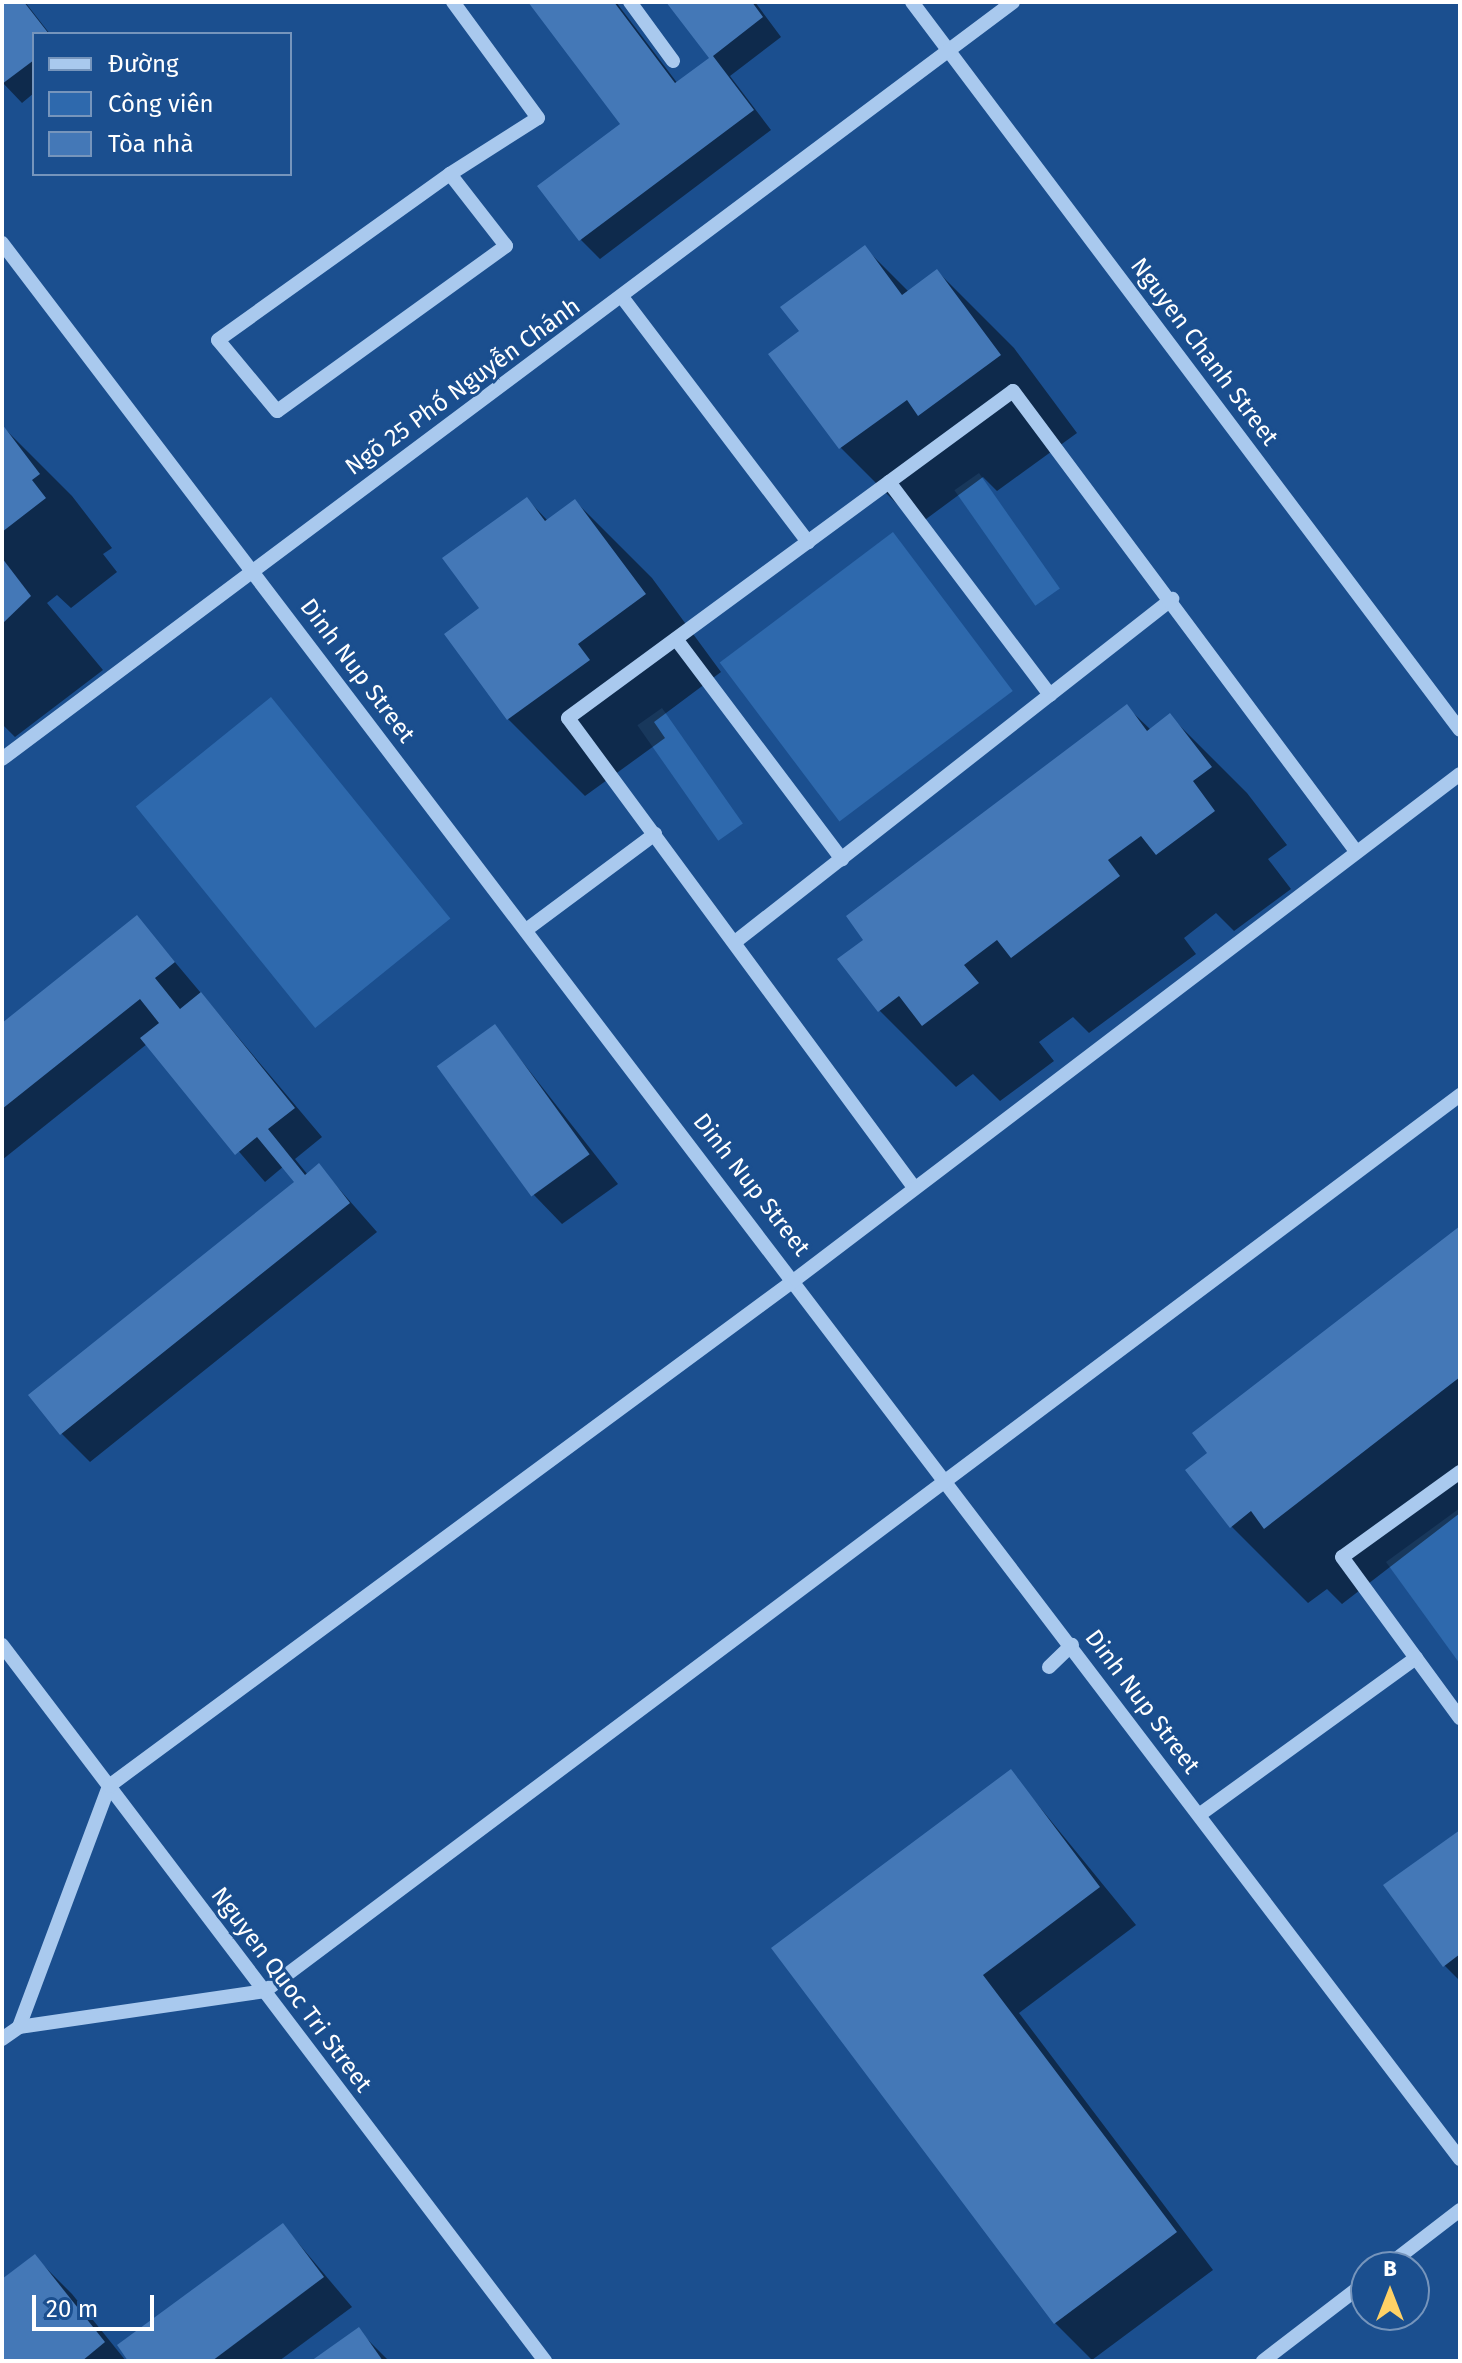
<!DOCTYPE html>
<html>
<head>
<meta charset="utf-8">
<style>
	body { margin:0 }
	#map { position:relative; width:1462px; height:2363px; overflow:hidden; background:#1b4f8f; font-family:"Fira Sans",sans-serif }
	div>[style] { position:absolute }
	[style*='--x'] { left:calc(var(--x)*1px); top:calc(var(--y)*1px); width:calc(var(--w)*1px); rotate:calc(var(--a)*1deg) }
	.green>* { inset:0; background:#2e69ad; transform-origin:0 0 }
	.shadow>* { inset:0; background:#0007 }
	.building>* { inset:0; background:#4478b7; transform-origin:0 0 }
	.minor>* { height:14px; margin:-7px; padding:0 7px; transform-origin:7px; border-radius:7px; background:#a9c9ee }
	span { translate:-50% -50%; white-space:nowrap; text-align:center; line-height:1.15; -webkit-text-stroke:6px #1b4f8f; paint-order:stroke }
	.street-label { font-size:24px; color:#fff }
	.frame { position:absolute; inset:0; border:4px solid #fff; pointer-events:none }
	.legend { position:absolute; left:32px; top:32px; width:260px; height:144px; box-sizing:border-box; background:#1b4f8f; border:2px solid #7695bc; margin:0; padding:10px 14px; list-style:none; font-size:24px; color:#fff }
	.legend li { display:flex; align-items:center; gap:16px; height:40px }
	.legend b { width:40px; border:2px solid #7695bc }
	.north { position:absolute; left:1350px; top:2251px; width:80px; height:80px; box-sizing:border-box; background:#1b4f8f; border:2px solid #7695bc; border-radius:50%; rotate:0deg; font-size:22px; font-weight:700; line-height:32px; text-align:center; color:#fff }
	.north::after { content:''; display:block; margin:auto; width:28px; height:36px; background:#ffd166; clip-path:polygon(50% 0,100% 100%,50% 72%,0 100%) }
	.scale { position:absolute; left:32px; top:2295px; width:122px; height:36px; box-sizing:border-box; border:4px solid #fff; border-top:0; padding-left:10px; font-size:24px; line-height:28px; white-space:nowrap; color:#fff; -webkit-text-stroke:6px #1b4f8f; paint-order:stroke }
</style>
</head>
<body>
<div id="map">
	<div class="green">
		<div style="left:979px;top:473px;width:141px;height:30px;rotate:55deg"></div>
		<div style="left:893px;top:532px;width:199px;height:217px;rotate:53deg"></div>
		<div style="left:271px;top:697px;width:285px;height:174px;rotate:51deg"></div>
		<div style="left:662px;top:708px;width:141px;height:30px;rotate:55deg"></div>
		<div style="clip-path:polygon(1460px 1508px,1460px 1664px,1386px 1562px)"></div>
	</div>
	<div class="shadow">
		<div style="clip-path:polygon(2px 2px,25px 2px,50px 34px,34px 34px,34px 93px,22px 103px,2px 82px)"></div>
		<div style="clip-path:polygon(530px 2px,616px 2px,678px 84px,712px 59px,668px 2px,755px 2px,781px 37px,730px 76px,771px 130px,600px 259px,581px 240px,623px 125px)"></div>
		<div style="clip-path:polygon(865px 248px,909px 292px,937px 271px,1014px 348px,1077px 433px,997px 491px,983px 477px,918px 525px,841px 448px,771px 354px,802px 332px)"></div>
		<div style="clip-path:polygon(2px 426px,72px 496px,112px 548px,103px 554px,117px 572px,71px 608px,57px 595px,47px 603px,103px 670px,15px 737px,2px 724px)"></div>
		<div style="clip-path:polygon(527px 499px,548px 521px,575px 501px,652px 578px,721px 672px,654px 722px,665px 738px,585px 796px,508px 719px,446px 635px,482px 608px)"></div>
		<div style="clip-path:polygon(1127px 707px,1151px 730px,1170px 716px,1247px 793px,1287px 845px,1268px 859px,1291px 889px,1234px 931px,1216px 913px,1184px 938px,1196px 954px,1089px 1033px,1073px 1017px,1039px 1042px,1054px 1061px,1000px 1101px,973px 1074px,956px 1087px,879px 1010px,866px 940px)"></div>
		<div style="clip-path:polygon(137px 917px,322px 1137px,295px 1159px,308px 1175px,319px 1166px,377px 1232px,90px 1462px,61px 1433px,297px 1182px,284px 1166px,265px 1182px,147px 1044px,2px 1160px,2px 1025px)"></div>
		<div style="clip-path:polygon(495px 1027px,618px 1184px,562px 1224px,534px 1195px)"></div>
		<div style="clip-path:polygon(1460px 1228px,1460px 1513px,1342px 1604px,1327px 1589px,1308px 1603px,1231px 1526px,1210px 1453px)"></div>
		<div style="clip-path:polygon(1011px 1772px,1136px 1925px,1019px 2013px,1213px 2270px,1092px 2360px,1055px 2323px,774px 1949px)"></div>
		<div style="clip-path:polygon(1460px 1832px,1460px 1981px,1444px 1965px)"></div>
		<div style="clip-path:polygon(283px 2225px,352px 2307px,279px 2361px,131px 2361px)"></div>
		<div style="clip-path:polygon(34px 2256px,72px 2294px,126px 2361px,2px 2361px,2px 2282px)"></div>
		<div style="clip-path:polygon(358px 2330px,389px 2361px,315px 2361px)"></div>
	</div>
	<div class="building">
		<div style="clip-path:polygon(2px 2px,24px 2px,49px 34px,34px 34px,34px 60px,2px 84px)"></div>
		<div style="clip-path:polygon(528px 2px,614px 2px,675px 83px,709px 58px,666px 2px,752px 2px,763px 17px,713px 56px,754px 110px,579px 241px,537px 186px,620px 124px)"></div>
		<div style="clip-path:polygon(865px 245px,902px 295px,937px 269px,1001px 355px,918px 416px,907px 400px,839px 449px,768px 354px,799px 331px,780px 307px)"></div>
		<div style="clip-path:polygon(2px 424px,40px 474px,32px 480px,46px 498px,2px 532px)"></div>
		<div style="clip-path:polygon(527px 497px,545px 521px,575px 499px,646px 594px,578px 644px,590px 660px,507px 720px,444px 634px,479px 608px,442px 558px)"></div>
		<div style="clip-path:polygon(2px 558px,31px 596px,2px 624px)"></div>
		<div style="clip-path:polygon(1127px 704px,1147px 731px,1170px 713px,1212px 767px,1193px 781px,1215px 811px,1156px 855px,1141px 836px,1108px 860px,1120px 876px,1011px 958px,997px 940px,964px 965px,979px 983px,922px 1026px,899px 996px,878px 1012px,837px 959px,863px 940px,846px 916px)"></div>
		<div style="clip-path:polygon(137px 915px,175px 962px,155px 978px,180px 1009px,201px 992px,295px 1108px,268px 1129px,305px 1175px,319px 1163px,350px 1203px,60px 1435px,28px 1395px,294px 1182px,257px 1137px,235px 1155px,140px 1038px,159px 1023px,140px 999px,2px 1109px,2px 1023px)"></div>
		<div style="left:495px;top:1024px;width:161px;height:72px;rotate:54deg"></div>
		<div style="clip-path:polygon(1460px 1226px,1460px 1377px,1264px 1529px,1251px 1511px,1230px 1528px,1185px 1470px,1207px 1453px,1192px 1433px)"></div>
		<div style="clip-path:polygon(1011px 1769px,1100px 1887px,983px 1975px,1177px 2232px,1054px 2324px,771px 1948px)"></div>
		<div style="clip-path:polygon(1460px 1830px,1460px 1954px,1443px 1967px,1383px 1885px)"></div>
		<div style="clip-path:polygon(283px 2223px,324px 2277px,212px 2361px,128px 2361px,117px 2345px)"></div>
		<div style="clip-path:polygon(35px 2254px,105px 2342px,82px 2361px,2px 2361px,2px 2279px)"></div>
		<div style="clip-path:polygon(359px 2327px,383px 2361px,311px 2361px)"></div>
	</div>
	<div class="minor">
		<div style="--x:630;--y:2;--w:73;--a:53.9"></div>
		<div style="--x:912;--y:2;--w:911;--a:53.03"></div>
		<div style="--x:450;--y:174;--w:91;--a:52.1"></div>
		<div style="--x:506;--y:246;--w:282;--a:144.2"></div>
		<div style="--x:277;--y:411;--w:92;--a:-129.7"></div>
		<div style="--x:218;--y:340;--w:285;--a:-35.6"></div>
		<div style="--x:450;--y:174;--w:104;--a:-32.5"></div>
		<div style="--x:538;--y:118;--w:144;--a:-126.2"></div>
		<div style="--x:2;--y:243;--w:2408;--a:52.73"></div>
		<div style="--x:622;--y:297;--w:308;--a:52.8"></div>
		<div style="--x:889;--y:482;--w:267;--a:52.9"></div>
		<div style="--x:676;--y:639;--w:276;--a:53"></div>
		<div style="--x:2;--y:759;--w:1263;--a:-36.82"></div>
		<div style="--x:526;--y:930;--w:161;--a:-36.7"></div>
		<div style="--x:735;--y:942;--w:556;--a:-38.13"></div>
		<div style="--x:913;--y:1186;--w:581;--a:-126.4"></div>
		<div style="--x:568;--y:718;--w:552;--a:-36.31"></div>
		<div style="--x:1013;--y:391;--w:572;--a:53.31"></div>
		<div style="--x:1460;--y:1472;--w:145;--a:144.2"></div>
		<div style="--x:1342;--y:1557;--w:200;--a:53.8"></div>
		<div style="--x:2;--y:1645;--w:899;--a:52.82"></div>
		<div style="--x:1049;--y:1667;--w:32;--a:-44"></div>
		<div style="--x:1199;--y:1815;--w:268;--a:-35.9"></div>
		<div style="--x:19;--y:2027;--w:257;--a:-69.5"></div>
		<div style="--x:109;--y:1786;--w:854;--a:-36.43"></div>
		<div style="--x:796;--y:1279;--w:834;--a:-37.25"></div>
		<div style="--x:2;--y:2039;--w:21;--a:-35"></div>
		<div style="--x:19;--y:2027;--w:249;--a:-8.3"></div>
		<div style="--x:265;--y:1991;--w:1494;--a:-36.86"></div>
		<div style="--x:1386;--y:2267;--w:93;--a:-37.6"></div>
		<div style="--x:1263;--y:2361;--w:130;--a:-37.5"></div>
	</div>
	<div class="street-label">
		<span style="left:1204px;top:352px;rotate:53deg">Nguyen Chanh Street</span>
		<span style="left:463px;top:387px;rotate:-36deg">Ngõ 25 Phố Nguyễn Chánh</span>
		<span style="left:357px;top:671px;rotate:53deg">Dinh Nup Street</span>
		<span style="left:751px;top:1185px;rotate:52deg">Dinh Nup Street</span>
		<span style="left:1142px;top:1702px;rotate:53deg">Dinh Nup Street</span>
		<span style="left:291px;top:1990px;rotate:53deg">Nguyen Quoc Tri Street</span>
	</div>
	<div class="frame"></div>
	<ul class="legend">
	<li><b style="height:10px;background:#a9c9ee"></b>Đường</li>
	<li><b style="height:22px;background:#2e69ad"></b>Công viên</li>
	<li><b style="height:22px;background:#4478b7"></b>Tòa nhà</li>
	</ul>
	<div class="north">B</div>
	<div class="scale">20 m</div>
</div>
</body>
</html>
